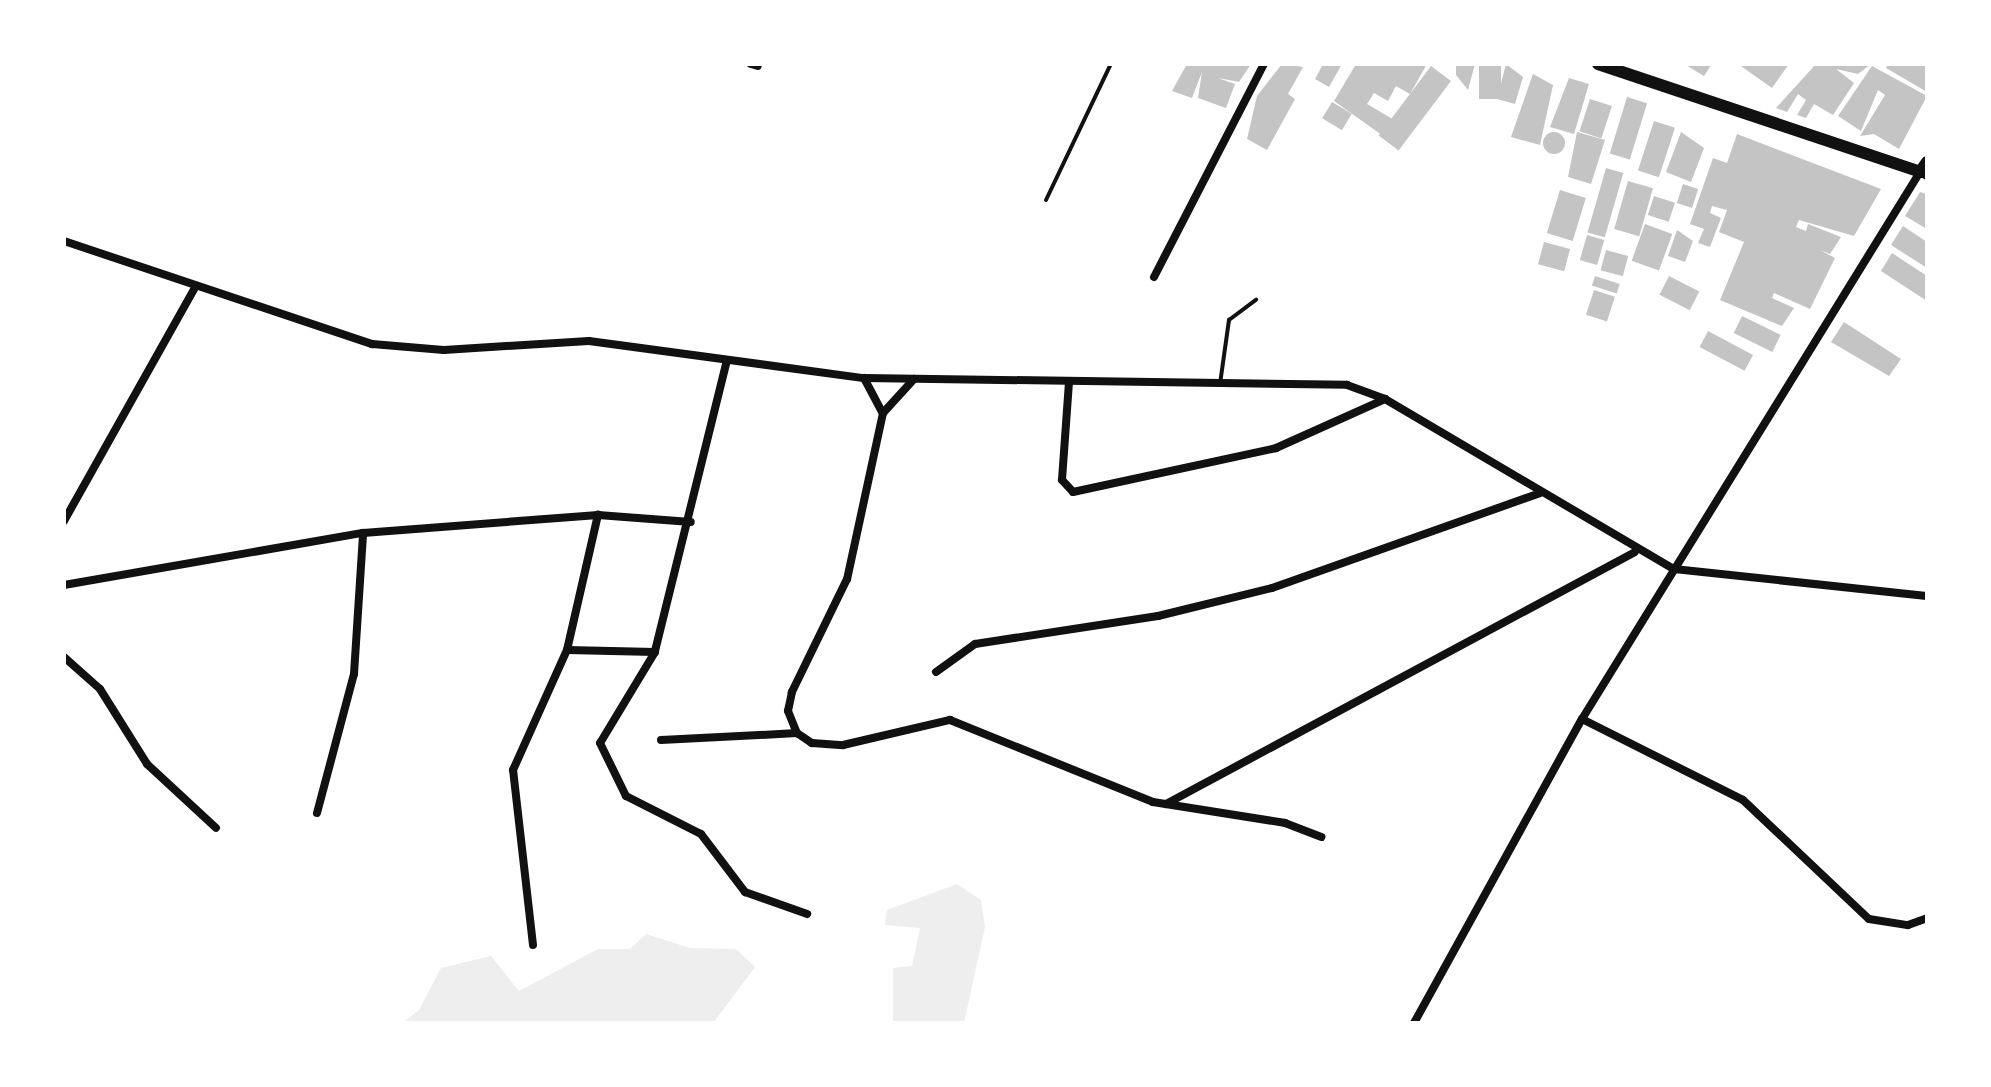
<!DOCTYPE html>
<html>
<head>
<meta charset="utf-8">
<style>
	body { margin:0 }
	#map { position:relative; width:1991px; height:1087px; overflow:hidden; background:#fff; font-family:"PT Serif",serif }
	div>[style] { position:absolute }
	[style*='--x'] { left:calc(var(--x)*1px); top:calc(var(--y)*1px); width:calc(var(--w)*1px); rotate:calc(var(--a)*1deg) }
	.green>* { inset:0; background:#eee }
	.building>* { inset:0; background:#c4c4c4; transform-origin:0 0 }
	.round { border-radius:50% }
	.service>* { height:4px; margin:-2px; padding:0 2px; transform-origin:2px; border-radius:2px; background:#111 }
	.minor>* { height:8px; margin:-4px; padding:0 4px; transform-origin:4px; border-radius:4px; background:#111 }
	.secondary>* { height:12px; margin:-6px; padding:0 6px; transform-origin:6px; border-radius:6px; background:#111 }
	span { translate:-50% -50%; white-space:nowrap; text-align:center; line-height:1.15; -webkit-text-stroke:6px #fff; paint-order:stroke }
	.frame { position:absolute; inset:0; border:66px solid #fff; pointer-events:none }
</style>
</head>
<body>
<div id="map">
	<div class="green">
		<div style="clip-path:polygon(957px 884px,981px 900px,985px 927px,964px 1023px,893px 1023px,893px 968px,912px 966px,920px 928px,885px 925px,887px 910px)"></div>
		<div style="clip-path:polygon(646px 934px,690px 948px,736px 949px,755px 967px,713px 1023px,402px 1023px,419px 1010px,441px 968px,491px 956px,519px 991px,598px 949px,630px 949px)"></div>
	</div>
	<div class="building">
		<div style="clip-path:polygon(1187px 64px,1251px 64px,1239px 82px,1218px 78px,1235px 84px,1226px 108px,1198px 98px,1202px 72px,1192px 98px,1172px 91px)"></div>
		<div style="clip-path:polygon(1282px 64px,1303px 67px,1288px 94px,1295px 99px,1267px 150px,1247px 139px,1257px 96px)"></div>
		<div style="clip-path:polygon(1323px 64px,1342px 64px,1329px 87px,1315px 79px)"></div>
		<div style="clip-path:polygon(1356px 64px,1427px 64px,1410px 94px,1396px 86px,1388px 101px,1374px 93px,1367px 104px,1396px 121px,1386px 138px,1334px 101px)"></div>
		<div style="clip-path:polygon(1456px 64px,1475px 64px,1468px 90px,1456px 75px)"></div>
		<div style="left:1479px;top:64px;width:22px;height:35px"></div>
		<div style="clip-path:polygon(1506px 64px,1523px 77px,1515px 104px,1497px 99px)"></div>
		<div style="clip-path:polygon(1684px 64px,1712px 64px,1704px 76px)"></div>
		<div style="clip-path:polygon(1738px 64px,1789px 64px,1772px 88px)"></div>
		<div style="clip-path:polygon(1816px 64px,1871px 64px,1858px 74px,1836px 69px,1854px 83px,1833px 115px,1814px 104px,1806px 118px,1797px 115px,1806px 100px,1798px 94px,1787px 112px,1776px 108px)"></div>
		<div style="clip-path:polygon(1888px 64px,1927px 64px,1927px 92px,1886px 68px)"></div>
		<div style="left:1431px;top:66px;width:25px;height:87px;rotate:37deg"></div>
		<div style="clip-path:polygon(1872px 66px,1927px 96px,1899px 149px,1874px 134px,1860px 136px,1885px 95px,1878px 90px,1861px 131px,1838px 116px)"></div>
		<div style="clip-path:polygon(1533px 74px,1553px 85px,1540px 145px,1511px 137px)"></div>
		<div style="clip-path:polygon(1569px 78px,1589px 84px,1574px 134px,1550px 127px)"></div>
		<div style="left:1627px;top:97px;width:21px;height:59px;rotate:17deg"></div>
		<div style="left:1590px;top:99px;width:23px;height:34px;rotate:18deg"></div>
		<div style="left:1332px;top:102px;width:23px;height:19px;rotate:31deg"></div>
		<div style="left:1654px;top:121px;width:22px;height:52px;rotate:18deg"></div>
		<div style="clip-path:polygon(1577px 132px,1605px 140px,1591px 184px,1568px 177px)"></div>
		<div style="clip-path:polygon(1681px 132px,1704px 148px,1691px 182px,1666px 172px)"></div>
		<div class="round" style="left:1543px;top:132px;width:22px;height:22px"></div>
		<div style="clip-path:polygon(1737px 134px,1881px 189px,1854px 236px,1799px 220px,1796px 227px,1806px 231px,1808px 224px,1841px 237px,1830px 254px,1820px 250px,1835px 258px,1810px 309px,1774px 293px,1772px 298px,1794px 308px,1782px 326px,1720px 300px,1744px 242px,1719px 232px,1727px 210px,1712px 206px,1710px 213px,1721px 218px,1710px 247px,1698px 243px,1704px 229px,1690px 224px,1713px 158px,1727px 163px)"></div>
		<div style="left:1606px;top:168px;width:18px;height:67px;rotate:16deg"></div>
		<div style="left:1628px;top:181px;width:26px;height:50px;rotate:16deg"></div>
		<div style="left:1683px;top:184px;width:16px;height:20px;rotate:18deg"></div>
		<div style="left:1560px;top:190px;width:27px;height:45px;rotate:17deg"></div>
		<div style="clip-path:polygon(1920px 192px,1927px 194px,1927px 229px,1905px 216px)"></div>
		<div style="left:1654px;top:196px;width:22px;height:20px;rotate:18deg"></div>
		<div style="left:1645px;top:224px;width:29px;height:39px;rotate:20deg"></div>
		<div style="clip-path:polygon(1903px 226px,1927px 242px,1927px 268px,1891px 245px)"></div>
		<div style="clip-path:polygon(1677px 230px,1693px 241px,1685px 262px,1668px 256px)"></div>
		<div style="left:1587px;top:235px;width:18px;height:26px;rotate:16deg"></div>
		<div style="left:1544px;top:242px;width:27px;height:23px;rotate:15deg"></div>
		<div style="left:1606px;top:250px;width:23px;height:21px;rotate:15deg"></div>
		<div style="clip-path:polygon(1892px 253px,1927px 276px,1927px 301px,1881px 271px)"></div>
		<div style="left:1595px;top:276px;width:26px;height:10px;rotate:18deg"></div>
		<div style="left:1669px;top:276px;width:34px;height:21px;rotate:27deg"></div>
		<div style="left:1594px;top:290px;width:22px;height:26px;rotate:18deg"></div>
		<div style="left:1742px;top:316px;width:43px;height:19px;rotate:26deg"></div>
		<div style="clip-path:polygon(1844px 322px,1901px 359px,1889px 376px,1831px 342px)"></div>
		<div style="left:1708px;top:331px;width:51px;height:18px;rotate:28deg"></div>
	</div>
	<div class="service">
		<div style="--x:1046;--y:200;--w:151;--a:-64.5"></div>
		<div style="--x:1220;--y:384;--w:65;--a:-82"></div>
		<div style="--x:1229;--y:320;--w:34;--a:-37"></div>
	</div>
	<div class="minor">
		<div style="--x:751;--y:64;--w:7;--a:16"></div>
		<div style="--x:64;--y:241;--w:325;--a:18.5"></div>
		<div style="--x:372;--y:344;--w:72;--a:4.8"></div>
		<div style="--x:444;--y:350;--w:145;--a:-3.6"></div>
		<div style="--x:589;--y:341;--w:277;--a:7.7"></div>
		<div style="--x:864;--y:378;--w:483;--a:0.8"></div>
		<div style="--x:1347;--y:385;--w:40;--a:20.2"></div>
		<div style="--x:1385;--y:399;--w:335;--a:30.5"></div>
		<div style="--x:1674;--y:569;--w:254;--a:6.1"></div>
		<div style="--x:1154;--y:277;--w:240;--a:-62.7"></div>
		<div style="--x:727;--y:360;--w:301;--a:103.9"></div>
		<div style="--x:655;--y:652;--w:106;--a:121.1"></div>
		<div style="--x:600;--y:743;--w:59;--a:63.9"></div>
		<div style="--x:626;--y:796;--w:84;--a:26.9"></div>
		<div style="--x:701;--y:834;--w:73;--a:52.8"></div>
		<div style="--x:745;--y:892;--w:66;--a:19.5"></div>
		<div style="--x:864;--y:378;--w:40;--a:62"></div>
		<div style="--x:883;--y:413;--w:170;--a:102.2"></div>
		<div style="--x:847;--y:579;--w:126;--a:116"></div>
		<div style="--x:792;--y:692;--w:19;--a:102"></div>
		<div style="--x:788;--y:711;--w:24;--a:68"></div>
		<div style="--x:797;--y:733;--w:18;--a:34"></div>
		<div style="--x:812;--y:743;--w:31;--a:4"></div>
		<div style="--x:843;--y:745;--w:110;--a:-13.2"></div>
		<div style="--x:950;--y:720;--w:219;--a:22"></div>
		<div style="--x:1153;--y:802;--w:134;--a:9"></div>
		<div style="--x:1285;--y:823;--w:39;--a:21"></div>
		<div style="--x:1069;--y:382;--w:98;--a:94.1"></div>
		<div style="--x:1062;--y:480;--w:16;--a:47"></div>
		<div style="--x:1073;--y:492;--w:208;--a:-12.2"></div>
		<div style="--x:1276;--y:448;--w:120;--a:-24.2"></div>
		<div style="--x:883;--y:413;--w:46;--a:-47.6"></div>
		<div style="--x:64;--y:521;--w:267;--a:-60.7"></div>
		<div style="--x:64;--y:585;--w:303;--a:-9.9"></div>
		<div style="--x:363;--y:533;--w:236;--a:-4.4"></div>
		<div style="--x:598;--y:515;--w:93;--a:4.3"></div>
		<div style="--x:567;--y:650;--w:88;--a:1.3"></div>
		<div style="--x:64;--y:657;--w:48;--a:41.6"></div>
		<div style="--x:100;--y:689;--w:89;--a:57.9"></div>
		<div style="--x:147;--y:764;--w:94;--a:42.8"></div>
		<div style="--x:936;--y:672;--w:48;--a:-35.7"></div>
		<div style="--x:975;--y:644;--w:185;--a:-8.7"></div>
		<div style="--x:1158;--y:616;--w:117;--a:-13.8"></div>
		<div style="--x:1272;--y:588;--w:284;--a:-19.5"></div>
		<div style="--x:1582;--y:719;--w:180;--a:26.7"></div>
		<div style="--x:1743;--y:800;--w:173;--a:43.4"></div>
		<div style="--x:1869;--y:919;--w:39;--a:9"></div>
		<div style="--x:1908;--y:925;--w:20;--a:-20"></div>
		<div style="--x:661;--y:740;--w:136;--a:-2.9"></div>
		<div style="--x:1166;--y:804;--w:532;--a:-28.25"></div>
		<div style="--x:317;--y:813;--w:144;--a:-75.1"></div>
		<div style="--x:354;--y:674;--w:141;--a:-86.3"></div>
		<div style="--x:533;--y:945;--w:176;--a:-96.5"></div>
		<div style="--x:513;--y:770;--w:132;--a:-65.8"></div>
		<div style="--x:567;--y:650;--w:139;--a:-77.1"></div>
		<div style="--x:1414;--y:1023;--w:347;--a:-61.1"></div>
		<div style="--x:1582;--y:719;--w:643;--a:-58.29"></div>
		<div style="--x:1920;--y:172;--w:8;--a:30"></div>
	</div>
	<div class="secondary">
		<div style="--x:1598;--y:64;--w:340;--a:18.5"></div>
		<div style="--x:1920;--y:172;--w:12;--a:-55"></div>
	</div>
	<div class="frame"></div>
</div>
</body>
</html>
